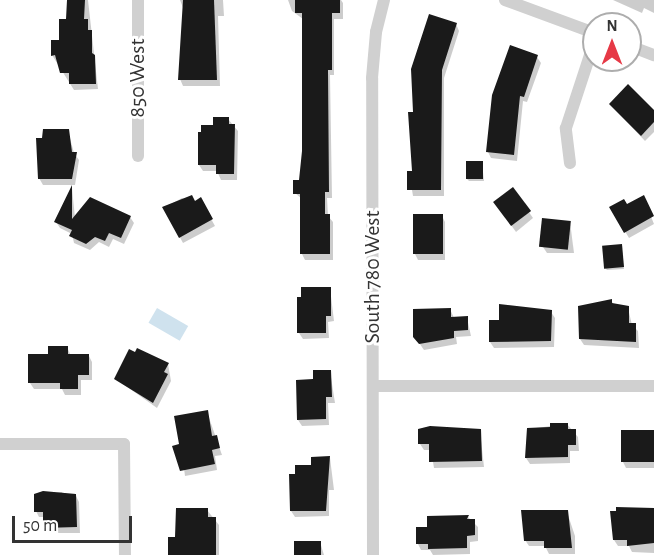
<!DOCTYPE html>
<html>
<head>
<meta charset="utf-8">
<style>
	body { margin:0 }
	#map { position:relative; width:654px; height:555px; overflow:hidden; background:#fff; font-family:"Alegreya Sans",sans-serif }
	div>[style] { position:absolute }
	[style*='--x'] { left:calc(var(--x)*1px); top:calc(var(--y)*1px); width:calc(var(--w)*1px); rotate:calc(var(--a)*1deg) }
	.water>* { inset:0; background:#cfe2ee; transform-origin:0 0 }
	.shadow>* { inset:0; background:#0003 }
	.building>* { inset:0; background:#1a1a1a; transform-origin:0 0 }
	.street>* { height:12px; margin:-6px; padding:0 6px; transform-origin:6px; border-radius:6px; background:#d0d0d0 }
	span { translate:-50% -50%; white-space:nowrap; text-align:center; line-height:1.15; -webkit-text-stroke:6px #fff; paint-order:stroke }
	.street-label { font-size:22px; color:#333 }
	.north { position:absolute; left:582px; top:12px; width:60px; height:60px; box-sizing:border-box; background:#fff; border:2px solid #adadad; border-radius:50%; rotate:0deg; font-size:16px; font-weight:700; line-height:24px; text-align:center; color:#333 }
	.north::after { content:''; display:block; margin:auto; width:21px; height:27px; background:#e63946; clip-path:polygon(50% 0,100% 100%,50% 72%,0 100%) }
	.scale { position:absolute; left:12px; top:516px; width:120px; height:27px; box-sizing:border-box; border:3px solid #333; border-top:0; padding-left:8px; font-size:18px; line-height:21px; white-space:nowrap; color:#333; -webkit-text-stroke:4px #fff; paint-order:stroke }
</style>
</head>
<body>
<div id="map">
	<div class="water">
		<div style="left:157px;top:308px;width:36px;height:17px;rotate:30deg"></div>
	</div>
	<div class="shadow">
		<div style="clip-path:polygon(67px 0,88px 0,98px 89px,74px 90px,52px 55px,68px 20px)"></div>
		<div style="clip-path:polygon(180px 0,223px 0,224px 16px,218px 16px,220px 86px,183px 86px,180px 79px,185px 13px)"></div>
		<div style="clip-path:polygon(288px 0,341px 0,343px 3px,343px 19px,334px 19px,334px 75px,330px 75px,332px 198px,327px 198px,328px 216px,333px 222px,333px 260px,305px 260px,302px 254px,302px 199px,295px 193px,300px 181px,303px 151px,303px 19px,292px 11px)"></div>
		<div style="clip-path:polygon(613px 0,654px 0,654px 13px,644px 8px,642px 13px)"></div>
		<div style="clip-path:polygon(456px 24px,459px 31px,444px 78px,444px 196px,413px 196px,409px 172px,413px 172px,414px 114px)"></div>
		<div style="clip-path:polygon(537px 57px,541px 63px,527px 102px,523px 101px,517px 161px,491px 158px,488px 152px)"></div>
		<div style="clip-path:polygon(610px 104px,654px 112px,654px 132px,645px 141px)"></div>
		<div style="clip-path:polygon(228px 119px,238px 131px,237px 180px,221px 180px,217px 171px,203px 171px,199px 165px,215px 126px)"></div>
		<div style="clip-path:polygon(68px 131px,74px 153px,79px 160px,75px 185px,43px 185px,39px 178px,44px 139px)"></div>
		<div style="clip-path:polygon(482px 163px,484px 181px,469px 181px,467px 179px)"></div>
		<div style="clip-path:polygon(72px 188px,75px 218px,130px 217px,134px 223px,124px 244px,113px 239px,109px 247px,99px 242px,90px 250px,74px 243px,72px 234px,60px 228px,56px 222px)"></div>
		<div style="clip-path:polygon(513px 189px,533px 218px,516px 232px,499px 208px)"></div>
		<div style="clip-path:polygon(643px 197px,654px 224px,629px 238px,611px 208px,626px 207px)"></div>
		<div style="clip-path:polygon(182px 198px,194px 203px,200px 199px,215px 226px,183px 243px,164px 208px)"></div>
		<div style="clip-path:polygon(415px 216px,442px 216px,445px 222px,445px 260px,418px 260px,415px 254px)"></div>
		<div style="clip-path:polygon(570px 222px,574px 253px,547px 253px,543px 247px)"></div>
		<div style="clip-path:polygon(621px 245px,624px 269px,607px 270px,605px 268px)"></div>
		<div style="clip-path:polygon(330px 288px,334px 321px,328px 322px,329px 338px,303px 339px,299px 333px,303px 298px)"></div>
		<div style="clip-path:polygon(611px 300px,614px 305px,628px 308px,632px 325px,638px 331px,639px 348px,584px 345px,580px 339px)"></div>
		<div style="clip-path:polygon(501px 306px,551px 312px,555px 318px,554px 347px,494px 348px,490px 342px,501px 322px)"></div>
		<div style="clip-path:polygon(450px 309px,454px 318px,467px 318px,471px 336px,456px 337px,457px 344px,424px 350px,415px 337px)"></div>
		<div style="clip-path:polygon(67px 347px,71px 356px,89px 356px,92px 362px,92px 380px,81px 380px,81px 395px,65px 395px,62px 389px,34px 389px,30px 383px,50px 356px)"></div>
		<div style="clip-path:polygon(168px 364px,171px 381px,157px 408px,116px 379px)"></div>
		<div style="clip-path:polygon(330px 371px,335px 403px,328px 403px,329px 425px,302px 426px,298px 420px,315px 381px)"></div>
		<div style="clip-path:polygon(207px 412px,222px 455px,215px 456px,217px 470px,185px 476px,181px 446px)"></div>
		<div style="clip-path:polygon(567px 424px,578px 437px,579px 451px,570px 451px,570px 463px,530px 464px,526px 458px,528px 429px)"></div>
		<div style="clip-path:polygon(480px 431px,484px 467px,434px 468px,431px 450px,424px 450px,420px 444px)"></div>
		<div style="clip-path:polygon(654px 431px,654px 468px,626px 468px,623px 462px)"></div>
		<div style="clip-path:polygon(330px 458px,334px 490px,329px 490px,329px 516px,295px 517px,291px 511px,312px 467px)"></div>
		<div style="clip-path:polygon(62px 492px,64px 496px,76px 496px,79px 502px,80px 533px,48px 533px,45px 517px,39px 517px,36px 511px,35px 495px)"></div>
		<div style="clip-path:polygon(654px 509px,654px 553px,632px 552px,629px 546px,618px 546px,614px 540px)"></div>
		<div style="clip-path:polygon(207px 510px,219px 525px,219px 555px,169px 555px)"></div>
		<div style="clip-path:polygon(567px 512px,575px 536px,575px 554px,549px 554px,545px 546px,529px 546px,525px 540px)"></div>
		<div style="clip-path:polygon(468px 517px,478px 527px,478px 541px,470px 542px,470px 554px,433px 555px,430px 550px,421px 550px,418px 544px)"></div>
		<div style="clip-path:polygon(320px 542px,324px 555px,296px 555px)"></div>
	</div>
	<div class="building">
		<div style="clip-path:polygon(67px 0,85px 0,84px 19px,88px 19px,88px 30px,92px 30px,92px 53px,95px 55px,96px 84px,69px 84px,69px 73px,60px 73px,55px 55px,51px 56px,51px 40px,59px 40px,59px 19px,66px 19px)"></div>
		<div style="clip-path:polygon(183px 0,214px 0,217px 80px,178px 80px)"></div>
		<div style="clip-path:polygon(295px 0,340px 0,340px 13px,332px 13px,332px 70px,328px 70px,329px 192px,325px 192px,325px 214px,330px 214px,330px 254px,300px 254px,300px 194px,293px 194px,293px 180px,299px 180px,302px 151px,302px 13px,295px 13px)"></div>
		<div style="clip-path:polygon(429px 14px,457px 23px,442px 70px,441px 190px,407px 190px,407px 171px,412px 171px,408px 112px,413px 112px,411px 69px)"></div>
		<div style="clip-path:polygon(510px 45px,538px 55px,524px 97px,520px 96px,514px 155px,486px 152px,492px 95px)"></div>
		<div style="clip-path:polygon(628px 84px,654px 110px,654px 122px,641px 136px,609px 104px)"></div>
		<div style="clip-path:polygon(213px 117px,229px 117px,229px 124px,235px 124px,234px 174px,216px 174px,216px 165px,198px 165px,198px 132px,201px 132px,201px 125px,213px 125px)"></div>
		<div style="clip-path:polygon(43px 129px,69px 129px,72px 152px,77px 152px,72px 179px,38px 179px,36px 138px,42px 138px)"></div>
		<div style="left:466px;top:161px;width:17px;height:18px"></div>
		<div style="clip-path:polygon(72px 185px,72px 219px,90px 197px,131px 216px,121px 238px,109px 233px,105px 241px,95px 237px,86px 244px,69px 236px,72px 230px,54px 222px)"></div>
		<div style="left:513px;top:187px;width:30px;height:25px;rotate:53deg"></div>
		<div style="clip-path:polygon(192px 195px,195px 201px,201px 197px,213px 219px,179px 238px,162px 207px)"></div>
		<div style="clip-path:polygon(644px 195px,654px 216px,624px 233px,609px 207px,624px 199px,627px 204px)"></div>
		<div style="left:413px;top:214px;width:30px;height:40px"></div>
		<div style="left:542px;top:218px;width:29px;height:29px;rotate:6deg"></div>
		<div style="left:622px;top:244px;width:23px;height:20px;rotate:85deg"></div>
		<div style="clip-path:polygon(301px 287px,331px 287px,331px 316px,326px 316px,326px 333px,297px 333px,297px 297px,301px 297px)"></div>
		<div style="clip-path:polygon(612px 299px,612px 303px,629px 306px,629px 323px,636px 323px,636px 342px,579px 339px,578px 306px)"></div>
		<div style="clip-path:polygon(499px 304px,552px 310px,551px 341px,489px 342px,489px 320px,499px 320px)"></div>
		<div style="clip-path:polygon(451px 308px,451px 317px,468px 316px,468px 330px,454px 331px,454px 338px,419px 344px,413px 337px,413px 309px)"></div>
		<div style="clip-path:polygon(48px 346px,68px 346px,68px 354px,89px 354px,89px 375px,78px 375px,78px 389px,60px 389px,60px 383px,28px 383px,28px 354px,48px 354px)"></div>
		<div style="clip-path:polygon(137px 348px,169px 363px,164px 372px,168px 374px,153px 403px,114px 379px,129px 349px,135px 352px)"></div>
		<div style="clip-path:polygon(313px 370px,331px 370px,332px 397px,326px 397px,326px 419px,297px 420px,296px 380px,313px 379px)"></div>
		<div style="clip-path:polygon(208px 410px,212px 436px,217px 435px,220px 448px,212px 450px,215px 464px,180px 471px,172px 446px,179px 444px,174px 416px)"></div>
		<div style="clip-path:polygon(550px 423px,568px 423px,568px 429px,576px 429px,576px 445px,568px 445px,568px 457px,525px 458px,527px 428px,550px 427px)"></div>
		<div style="clip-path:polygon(430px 426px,481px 429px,482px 461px,429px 462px,429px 444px,418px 444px,418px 429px)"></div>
		<div style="left:621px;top:430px;width:33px;height:32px"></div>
		<div style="clip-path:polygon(330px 456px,326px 511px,290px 511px,289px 474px,295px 474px,295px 465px,311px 465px,311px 457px)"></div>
		<div style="clip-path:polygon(43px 491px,76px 494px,77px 527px,43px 528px,43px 512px,34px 512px,34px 494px)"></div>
		<div style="clip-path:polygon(616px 507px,654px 508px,654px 543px,627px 546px,627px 540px,613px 540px,610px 511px,616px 511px)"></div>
		<div style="clip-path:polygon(176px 508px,208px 508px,208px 517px,216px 517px,216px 555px,168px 555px,168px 537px,175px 537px)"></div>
		<div style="clip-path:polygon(521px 510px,568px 510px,572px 548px,544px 548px,544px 541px,524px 541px)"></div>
		<div style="clip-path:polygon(469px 515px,467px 519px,475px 519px,475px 535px,467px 536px,467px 548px,428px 549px,428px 544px,416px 544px,416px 527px,427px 527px,427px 516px)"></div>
		<div style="left:294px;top:541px;width:27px;height:14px"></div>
	</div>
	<div class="street">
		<div style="--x:505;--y:0;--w:95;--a:20.3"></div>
		<div style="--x:630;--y:46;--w:26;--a:21"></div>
		<div style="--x:138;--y:156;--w:156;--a:-90"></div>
		<div style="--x:570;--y:163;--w:35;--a:-97"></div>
		<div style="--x:566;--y:128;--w:89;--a:-71.8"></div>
		<div style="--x:374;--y:386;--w:280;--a:0"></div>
		<div style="--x:0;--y:444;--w:124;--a:0"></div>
		<div style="--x:124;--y:444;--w:111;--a:89.5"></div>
		<div style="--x:373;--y:555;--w:477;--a:-90.1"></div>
		<div style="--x:372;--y:78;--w:46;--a:-85"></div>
		<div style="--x:376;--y:32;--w:33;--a:-76"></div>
	</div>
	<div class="street-label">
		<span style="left:138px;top:78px;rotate:-90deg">850 West</span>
		<span style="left:373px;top:277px;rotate:-90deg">South 780 West</span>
	</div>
	<div class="north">N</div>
	<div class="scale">50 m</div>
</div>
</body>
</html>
